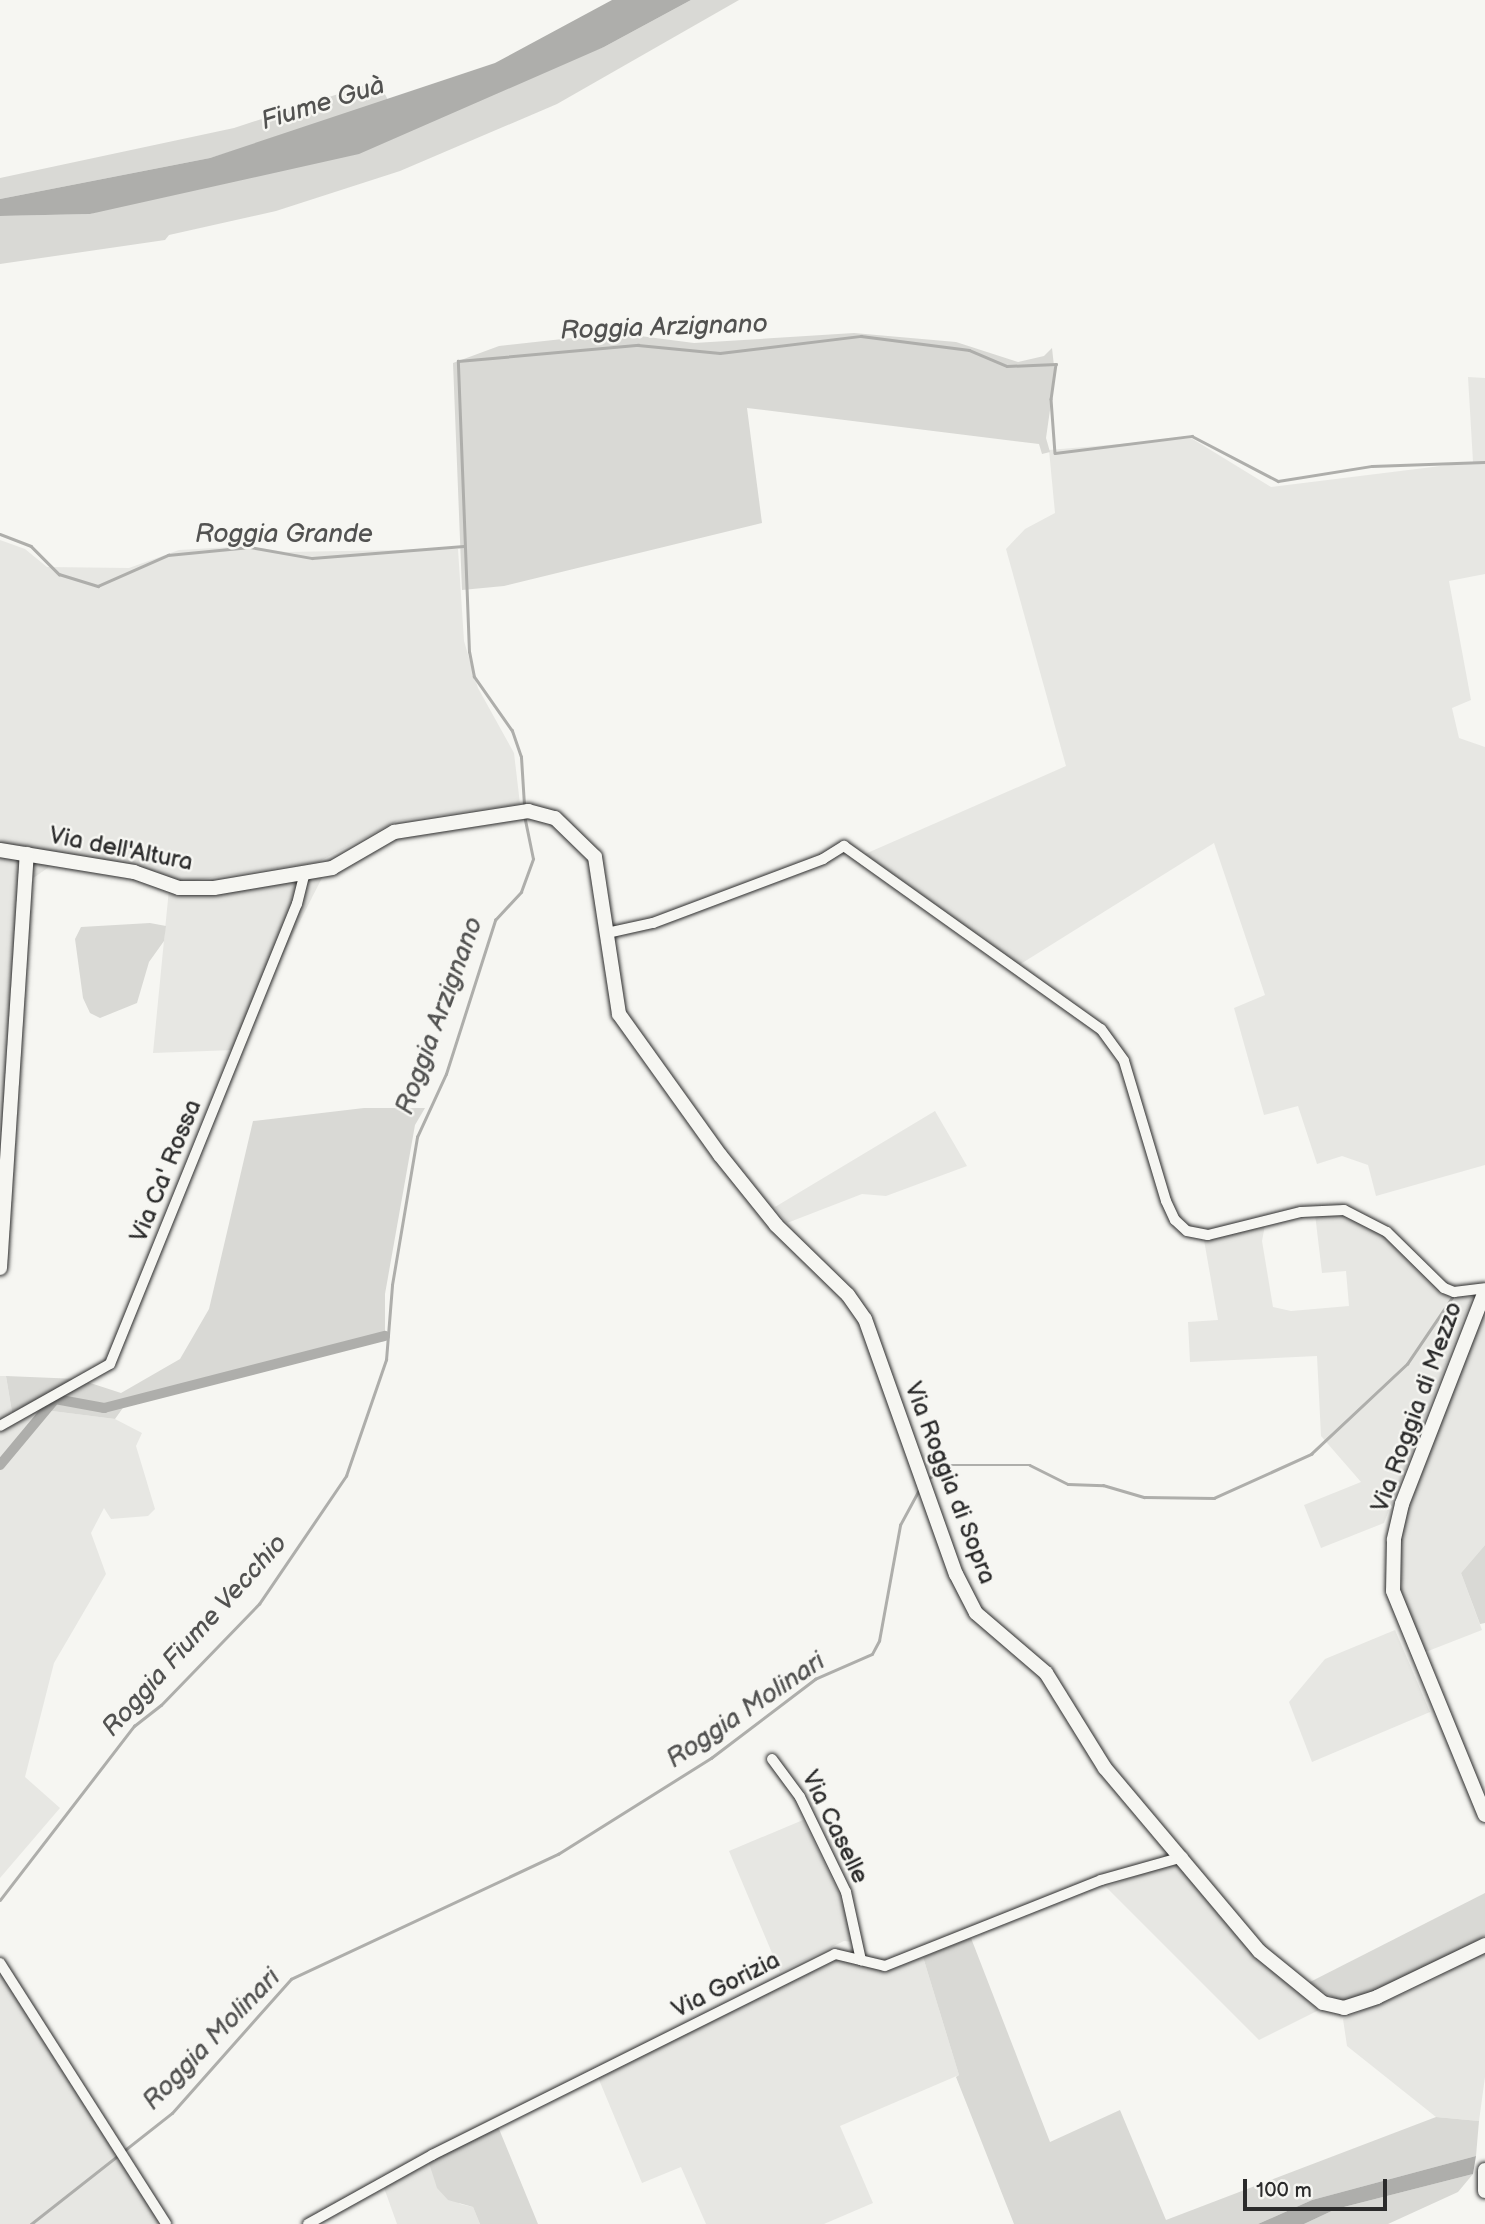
<!DOCTYPE html>
<html>
<head>
<meta charset="utf-8">
<style>
	body { margin:0 }
	#map { position:relative; width:1485px; height:2224px; overflow:hidden; background:#f6f6f2; font-family:"Balsamiq Sans",sans-serif }
	div>[style] { position:absolute }
	[style*='--x'] { left:calc(var(--x)*1px); top:calc(var(--y)*1px); width:calc(var(--w)*1px); rotate:calc(var(--a)*1deg) }
	.built>* { inset:0; background:#e7e7e3 }
	.green>* { inset:0; background:#d9d9d5 }
	.water>* { inset:0; background:#aeaeab }
	.stream>* { height:2.5px; margin:-1.25px; padding:0 1.25px; transform-origin:1.25px; border-radius:1.25px; background:#aeaeab }
	.canal>* { height:10px; margin:-5px; padding:0 5px; transform-origin:5px; border-radius:5px; background:#aeaeab }
	.roads { filter:drop-shadow(0 0 2px #2b2b2b) drop-shadow(0 0 2px #2b2b2b) }
	.street>* { height:10px; margin:-5px; padding:0 5px; transform-origin:5px; border-radius:5px; background:#f6f6f2 }
	.secondary>* { height:14px; margin:-7px; padding:0 7px; transform-origin:7px; border-radius:7px; background:#f6f6f2 }
	span { translate:-50% -50%; white-space:nowrap; text-align:center; line-height:1.15; -webkit-text-stroke:5px #f6f6f2; paint-order:stroke }
	.street-label { font-size:24px; color:#2b2b2b }
	.water-label { font-size:26px; color:#525251; font-style:italic }
	.scale { position:absolute; left:1243px; top:2179px; width:144px; height:32px; box-sizing:border-box; border:4px solid #2b2b2b; border-top:0; padding-left:9px; font-size:21px; line-height:24px; white-space:nowrap; color:#2b2b2b; -webkit-text-stroke:5px #f6f6f2; paint-order:stroke }
</style>
</head>
<body>
<div id="map">
	<div class="built">
		<div style="clip-path:polygon(1468px 377px,1485px 378px,1485px 574px,1449px 581px,1471px 700px,1452px 708px,1459px 738px,1485px 747px,1485px 1165px,1376px 1196px,1368px 1165px,1342px 1156px,1317px 1164px,1298px 1106px,1264px 1115px,1234px 1008px,1265px 995px,1214px 843px,1019px 965px,865px 854px,1066px 766px,1006px 549px,1025px 529px,1055px 513px,1049px 450px,1191px 438px,1271px 487px,1473px 462px)"></div>
		<div style="clip-path:polygon(0 540px,25px 549px,47px 567px,129px 568px,179px 550px,248px 546px,286px 552px,458px 549px,464px 641px,478px 688px,514px 753px,520px 804px,397px 821px,318px 862px,197px 880px,171px 889px,323px 876px,234px 1050px,153px 1053px,169px 889px,126px 877px,52px 865px,29px 881px,0 1277px)"></div>
		<div style="clip-path:polygon(935px 1111px,967px 1166px,886px 1196px,862px 1194px,787px 1223px,775px 1207px)"></div>
		<div style="clip-path:polygon(1315px 1214px,1345px 1214px,1378px 1231px,1450px 1297px,1472px 1297px,1384px 1523px,1321px 1548px,1304px 1505px,1361px 1482px,1321px 1436px,1317px 1356px,1190px 1362px,1188px 1322px,1218px 1320px,1204px 1240px,1265px 1225px,1262px 1241px,1273px 1307px,1291px 1311px,1349px 1306px,1346px 1271px,1322px 1273px)"></div>
		<div style="clip-path:polygon(1485px 1309px,1485px 1545px,1461px 1573px,1482px 1630px,1423px 1653px,1398px 1589px,1397px 1538px)"></div>
		<div style="clip-path:polygon(0 1376px,6px 1376px,13px 1418px,52px 1411px,115px 1419px,142px 1433px,136px 1446px,155px 1509px,148px 1516px,111px 1519px,104px 1508px,91px 1533px,106px 1574px,54px 1663px,25px 1777px,60px 1808px,0 1878px)"></div>
		<div style="clip-path:polygon(1395px 1630px,1430px 1712px,1312px 1762px,1289px 1702px,1325px 1659px)"></div>
		<div style="clip-path:polygon(803px 1820px,839px 1893px,854px 1942px,844px 1941px,780px 1972px,729px 1851px)"></div>
		<div style="clip-path:polygon(1175px 1862px,1246px 1947px,1319px 2010px,1259px 2040px,1106px 1887px)"></div>
		<div style="clip-path:polygon(1485px 1952px,1485px 2077px,1479px 2121px,1436px 2117px,1347px 2046px,1343px 2019px,1420px 1987px)"></div>
		<div style="clip-path:polygon(847px 1955px,896px 1965px,923px 1957px,959px 2075px,840px 2126px,873px 2203px,824px 2224px,706px 2224px,681px 2167px,642px 2183px,597px 2075px)"></div>
		<div style="clip-path:polygon(0 1960px,36px 2030px,162px 2224px,0 2224px)"></div>
		<div style="clip-path:polygon(428px 2160px,460px 2204px,473px 2207px,480px 2224px,397px 2224px,383px 2185px)"></div>
	</div>
	<div class="green">
		<div style="clip-path:polygon(691px 0,739px 0,557px 104px,400px 171px,276px 211px,169px 235px,165px 240px,0 264px,0 216px,90px 214px,604px 47px)"></div>
		<div style="clip-path:polygon(378px 81px,388px 100px,318px 125px,210px 158px,0 199px,0 178px,234px 128px)"></div>
		<div style="clip-path:polygon(617px 333px,694px 343px,854px 333px,956px 342px,1018px 362px,1044px 356px,1052px 348px,1055px 375px,1046px 438px,1050px 452px,1042px 454px,1039px 444px,747px 408px,762px 523px,504px 586px,462px 590px,453px 363px,499px 346px)"></div>
		<div style="clip-path:polygon(150px 923px,166px 926px,164px 941px,149px 962px,137px 1003px,100px 1018px,90px 1013px,83px 998px,75px 939px,81px 927px)"></div>
		<div style="clip-path:polygon(364px 1108px,425px 1108px,415px 1125px,385px 1294px,385px 1341px,302px 1355px,125px 1405px,115px 1419px,52px 1411px,13px 1418px,6px 1376px,78px 1379px,121px 1393px,180px 1359px,209px 1309px,253px 1121px)"></div>
		<div style="clip-path:polygon(1485px 1545px,1485px 1623px,1480px 1624px,1461px 1573px)"></div>
		<div style="clip-path:polygon(1485px 1893px,1485px 1936px,1414px 1975px,1343px 2003px,1308px 1983px)"></div>
		<div style="clip-path:polygon(971px 1938px,1050px 2142px,1120px 2110px,1166px 2220px,1436px 2117px,1479px 2121px,1476px 2156px,1312px 2200px,1258px 2224px,1014px 2224px,956px 2077px,959px 2075px,923px 1957px)"></div>
		<div style="clip-path:polygon(497px 2124px,538px 2224px,480px 2224px,473px 2207px,448px 2200px,437px 2188px,428px 2160px)"></div>
		<div style="clip-path:polygon(1473px 2174px,1458px 2192px,1388px 2224px,1304px 2224px,1336px 2209px)"></div>
	</div>
	<div class="water">
		<div style="clip-path:polygon(612px 0,691px 0,604px 47px,359px 154px,90px 214px,0 216px,0 199px,210px 158px,495px 63px)"></div>
		<div style="clip-path:polygon(1476px 2156px,1473px 2174px,1336px 2209px,1304px 2224px,1258px 2224px,1312px 2200px)"></div>
	</div>
	<div class="stream">
		<div style="--x:0;--y:534;--w:33;--a:21"></div>
		<div style="--x:31;--y:546;--w:40;--a:45"></div>
		<div style="--x:59;--y:574;--w:41;--a:17.1"></div>
		<div style="--x:98;--y:586;--w:77;--a:-23.9"></div>
		<div style="--x:168;--y:555;--w:82;--a:-5.6"></div>
		<div style="--x:250;--y:547;--w:63;--a:10.1"></div>
		<div style="--x:312;--y:558;--w:152;--a:-4.5"></div>
		<div style="--x:524;--y:805;--w:48;--a:-93.6"></div>
		<div style="--x:521;--y:757;--w:28;--a:-109"></div>
		<div style="--x:512;--y:731;--w:66;--a:-125.1"></div>
		<div style="--x:474;--y:677;--w:25;--a:-101"></div>
		<div style="--x:469;--y:652;--w:291;--a:-92.2"></div>
		<div style="--x:458;--y:361;--w:181;--a:-5.1"></div>
		<div style="--x:638;--y:345;--w:82;--a:5.6"></div>
		<div style="--x:720;--y:353;--w:142;--a:-6.9"></div>
		<div style="--x:861;--y:336;--w:109;--a:7.4"></div>
		<div style="--x:969;--y:350;--w:41;--a:22.8"></div>
		<div style="--x:1007;--y:366;--w:49;--a:-2.3"></div>
		<div style="--x:1056;--y:364;--w:35;--a:98"></div>
		<div style="--x:1051;--y:399;--w:54;--a:85.8"></div>
		<div style="--x:1055;--y:453;--w:138;--a:-7.1"></div>
		<div style="--x:1192;--y:436;--w:97;--a:27.6"></div>
		<div style="--x:1278;--y:481;--w:95;--a:-9.1"></div>
		<div style="--x:1372;--y:466;--w:113;--a:-2"></div>
		<div style="--x:929;--y:1478;--w:23;--a:-34"></div>
		<div style="--x:948;--y:1465;--w:82;--a:0"></div>
		<div style="--x:1030;--y:1465;--w:42;--a:26.6"></div>
		<div style="--x:1068;--y:1484;--w:35;--a:2"></div>
		<div style="--x:1103;--y:1485;--w:43;--a:16.3"></div>
		<div style="--x:1144;--y:1497;--w:70;--a:0.8"></div>
		<div style="--x:1214;--y:1498;--w:107;--a:-24.4"></div>
		<div style="--x:1311;--y:1454;--w:132;--a:-43.2"></div>
		<div style="--x:1407;--y:1364;--w:82;--a:-55.9"></div>
		<div style="--x:0;--y:1900;--w:220;--a:-52.4"></div>
		<div style="--x:134;--y:1726;--w:34;--a:-38"></div>
		<div style="--x:161;--y:1705;--w:141;--a:-45.9"></div>
		<div style="--x:259;--y:1604;--w:155;--a:-55.8"></div>
		<div style="--x:346;--y:1476;--w:123;--a:-71"></div>
		<div style="--x:386;--y:1360;--w:75;--a:-85.4"></div>
		<div style="--x:392;--y:1285;--w:150;--a:-80.4"></div>
		<div style="--x:417;--y:1137;--w:69;--a:-65.3"></div>
		<div style="--x:446;--y:1074;--w:162;--a:-72.3"></div>
		<div style="--x:495;--y:920;--w:38;--a:-47"></div>
		<div style="--x:521;--y:892;--w:35;--a:-70"></div>
		<div style="--x:533;--y:859;--w:45;--a:-101.6"></div>
		<div style="--x:31;--y:2224;--w:179;--a:-38.2"></div>
		<div style="--x:172;--y:2113;--w:179;--a:-48.4"></div>
		<div style="--x:291;--y:1979;--w:295;--a:-25.1"></div>
		<div style="--x:558;--y:1854;--w:181;--a:-32.1"></div>
		<div style="--x:711;--y:1758;--w:131;--a:-37.2"></div>
		<div style="--x:815;--y:1679;--w:62;--a:-23.7"></div>
		<div style="--x:872;--y:1654;--w:15;--a:-62"></div>
		<div style="--x:879;--y:1641;--w:118;--a:-79.7"></div>
		<div style="--x:900;--y:1525;--w:42;--a:-61.6"></div>
	</div>
	<div class="canal">
		<div style="--x:0;--y:1465;--w:86;--a:-50.2"></div>
		<div style="--x:55;--y:1399;--w:50;--a:10.4"></div>
		<div style="--x:104;--y:1408;--w:290;--a:-14.4"></div>
	</div>
	<div class="roads">
		<div class="street">
			<div style="--x:607;--y:933;--w:47;--a:-12.3"></div>
			<div style="--x:653;--y:923;--w:182;--a:-20.6"></div>
			<div style="--x:823;--y:859;--w:25;--a:-32"></div>
			<div style="--x:844;--y:846;--w:315;--a:35.5"></div>
			<div style="--x:1101;--y:1029;--w:39;--a:54"></div>
			<div style="--x:1124;--y:1061;--w:146;--a:73.3"></div>
			<div style="--x:1166;--y:1201;--w:21;--a:65"></div>
			<div style="--x:1175;--y:1220;--w:16;--a:43"></div>
			<div style="--x:1187;--y:1231;--w:21;--a:11"></div>
			<div style="--x:1208;--y:1235;--w:96;--a:-13.9"></div>
			<div style="--x:1301;--y:1212;--w:43;--a:-2.7"></div>
			<div style="--x:1344;--y:1210;--w:48;--a:27.1"></div>
			<div style="--x:1387;--y:1232;--w:80;--a:44.5"></div>
			<div style="--x:1444;--y:1288;--w:11;--a:22"></div>
			<div style="--x:1454;--y:1292;--w:31;--a:-7"></div>
			<div style="--x:0;--y:1426;--w:126;--a:-29.4"></div>
			<div style="--x:110;--y:1364;--w:497;--a:-67.9"></div>
			<div style="--x:297;--y:904;--w:30;--a:-76"></div>
			<div style="--x:772;--y:1759;--w:47;--a:53.6"></div>
			<div style="--x:800;--y:1797;--w:106;--a:64.2"></div>
			<div style="--x:846;--y:1892;--w:70;--a:77.6"></div>
			<div style="--x:0;--y:1963;--w:309;--a:57.5"></div>
			<div style="--x:308;--y:2224;--w:142;--a:-29.1"></div>
			<div style="--x:432;--y:2155;--w:450;--a:-26.5"></div>
			<div style="--x:835;--y:1954;--w:51;--a:13.5"></div>
			<div style="--x:885;--y:1966;--w:232;--a:-21.7"></div>
			<div style="--x:1101;--y:1880;--w:85;--a:-15.7"></div>
		</div>
		<div class="secondary">
			<div style="--x:0;--y:850;--w:136;--a:9.3"></div>
			<div style="--x:134;--y:872;--w:48;--a:19.6"></div>
			<div style="--x:179;--y:888;--w:35;--a:0"></div>
			<div style="--x:214;--y:888;--w:120;--a:-9.6"></div>
			<div style="--x:332;--y:868;--w:72;--a:-30.1"></div>
			<div style="--x:394;--y:832;--w:136;--a:-8.9"></div>
			<div style="--x:528;--y:811;--w:28;--a:15"></div>
			<div style="--x:555;--y:818;--w:56;--a:44.3"></div>
			<div style="--x:595;--y:857;--w:159;--a:81.3"></div>
			<div style="--x:619;--y:1014;--w:173;--a:54.4"></div>
			<div style="--x:720;--y:1155;--w:90;--a:51.3"></div>
			<div style="--x:776;--y:1225;--w:100;--a:44.2"></div>
			<div style="--x:848;--y:1295;--w:29;--a:55"></div>
			<div style="--x:865;--y:1319;--w:271;--a:70.4"></div>
			<div style="--x:956;--y:1574;--w:44;--a:62.9"></div>
			<div style="--x:976;--y:1613;--w:92;--a:40.6"></div>
			<div style="--x:1046;--y:1673;--w:112;--a:58.2"></div>
			<div style="--x:1105;--y:1768;--w:239;--a:49.9"></div>
			<div style="--x:1259;--y:1951;--w:82;--a:39.1"></div>
			<div style="--x:1323;--y:2003;--w:22;--a:13"></div>
			<div style="--x:1344;--y:2008;--w:35;--a:-18"></div>
			<div style="--x:1377;--y:1997;--w:120;--a:-25.7"></div>
			<div style="--x:0;--y:1268;--w:415;--a:-86.3"></div>
			<div style="--x:1485;--y:1291;--w:229;--a:111.3"></div>
			<div style="--x:1402;--y:1504;--w:37;--a:103"></div>
			<div style="--x:1394;--y:1540;--w:51;--a:91.1"></div>
			<div style="--x:1393;--y:1591;--w:242;--a:67.7"></div>
			<div style="--x:1485;--y:2170;--w:21;--a:90"></div>
		</div>
	</div>
	<div class="street-label">
		<span style="left:121px;top:849px;rotate:11deg">Via dell'Altura</span>
		<span style="left:166px;top:1171px;rotate:-68deg">Via Ca' Rossa</span>
		<span style="left:1417px;top:1407px;rotate:-70deg">Via Roggia di Mezzo</span>
		<span style="left:950px;top:1483px;rotate:69deg">Via Roggia di Sopra</span>
		<span style="left:835px;top:1827px;rotate:64deg">Via Caselle</span>
		<span style="left:726px;top:1985px;rotate:-27deg">Via Gorizia</span>
	</div>
	<div class="water-label">
		<span style="left:323px;top:104px;rotate:-17deg">Fiume Guà</span>
		<span style="left:664px;top:328px;rotate:-2deg">Roggia Arzignano</span>
		<span style="left:284px;top:535px">Roggia Grande</span>
		<span style="left:440px;top:1016px;rotate:-70deg">Roggia Arzignano</span>
		<span style="left:195px;top:1636px;rotate:-48deg">Roggia Fiume Vecchio</span>
		<span style="left:746px;top:1711px;rotate:-34deg">Roggia Molinari</span>
		<span style="left:212px;top:2040px;rotate:-46deg">Roggia Molinari</span>
	</div>
	<div class="scale">100 m</div>
</div>
</body>
</html>
